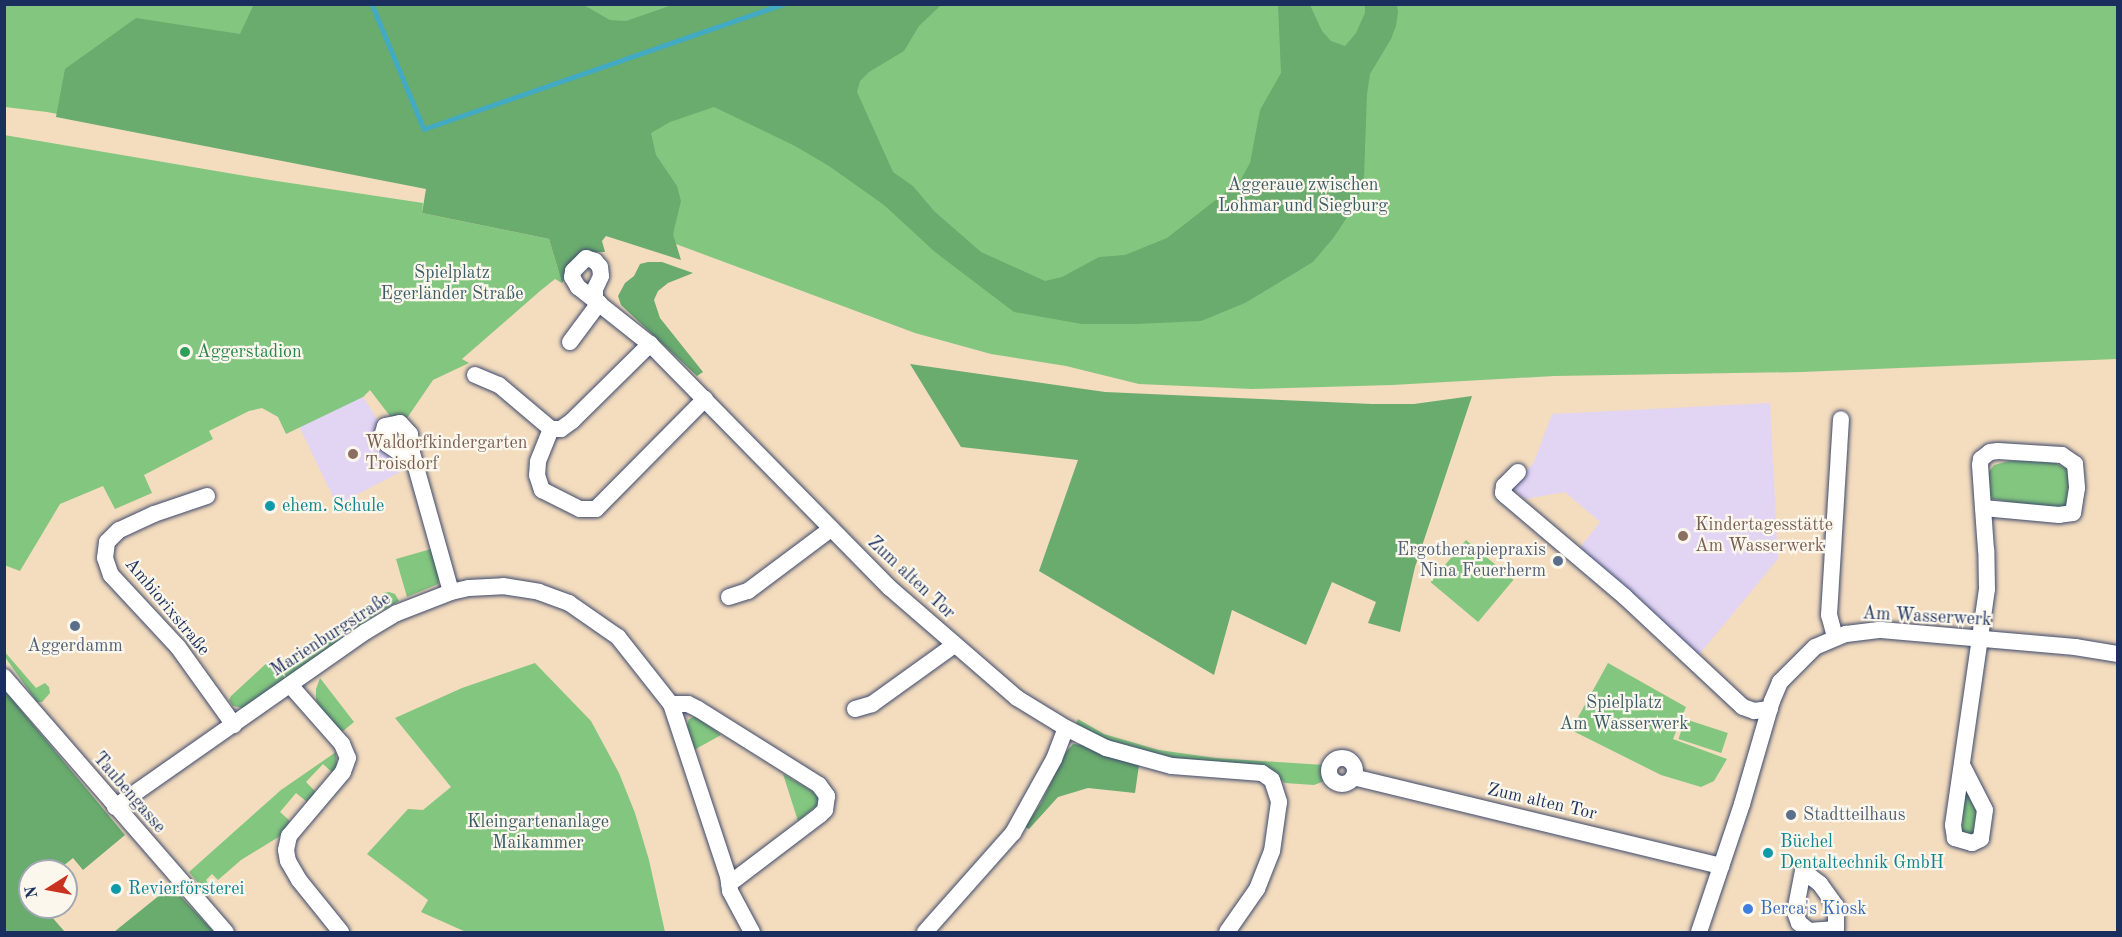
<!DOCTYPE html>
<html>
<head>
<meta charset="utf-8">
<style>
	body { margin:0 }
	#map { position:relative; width:2122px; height:937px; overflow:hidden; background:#f4dcbe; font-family:"Old Standard TT",serif }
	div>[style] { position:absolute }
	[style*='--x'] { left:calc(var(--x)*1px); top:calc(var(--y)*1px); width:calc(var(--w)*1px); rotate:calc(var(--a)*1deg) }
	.built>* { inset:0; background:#e2d4f3 }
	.green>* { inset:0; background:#83c67f; transform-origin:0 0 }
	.forest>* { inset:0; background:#6aab6e }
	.stream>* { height:4.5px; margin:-2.25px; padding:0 2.25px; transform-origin:2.25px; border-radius:2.25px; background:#43aac3 }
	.roads { filter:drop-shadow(0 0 2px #3c496c) drop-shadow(0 0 2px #3c496c) }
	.minor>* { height:16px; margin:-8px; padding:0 8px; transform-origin:8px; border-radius:8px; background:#fff }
	.minor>.ring { margin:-8px; padding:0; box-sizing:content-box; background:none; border:16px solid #fff; border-radius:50% }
	.dots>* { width:16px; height:16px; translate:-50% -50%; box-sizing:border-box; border:3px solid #fbf7ec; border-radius:50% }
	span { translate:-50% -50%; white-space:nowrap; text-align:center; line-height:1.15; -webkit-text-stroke:4.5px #fbf7ec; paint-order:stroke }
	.park-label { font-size:18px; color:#3a5c68 }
	.leisure-label { font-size:18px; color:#27864d }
	.left { translate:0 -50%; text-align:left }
	.education-label { font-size:18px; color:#785e54 }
	.culture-label { font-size:18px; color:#0d838f }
	.service-label { font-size:18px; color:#4e5e75 }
	.right { translate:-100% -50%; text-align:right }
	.street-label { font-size:18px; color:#1b2f5e }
	.shop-label { font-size:18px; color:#366cbe }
	.frame { position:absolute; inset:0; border:6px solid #1b2f5e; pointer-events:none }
	.north { position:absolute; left:18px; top:859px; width:60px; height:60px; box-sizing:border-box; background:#fbf7ec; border:2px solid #a1a7b3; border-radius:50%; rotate:259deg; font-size:16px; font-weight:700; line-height:24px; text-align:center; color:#1b2f5e }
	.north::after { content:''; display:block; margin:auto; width:21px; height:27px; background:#c8321e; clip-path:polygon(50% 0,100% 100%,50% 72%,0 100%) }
</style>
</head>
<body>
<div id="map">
	<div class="built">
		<div style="clip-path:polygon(363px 397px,380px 423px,374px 425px,381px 443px,406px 462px,408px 468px,337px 505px,297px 422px)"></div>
		<div style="clip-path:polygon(1770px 403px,1778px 559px,1698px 656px,1579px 549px,1600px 522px,1565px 492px,1525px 499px,1512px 488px,1534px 462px,1552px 414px)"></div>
	</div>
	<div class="green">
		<div style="clip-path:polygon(5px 4px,2117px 5px,2117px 359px,1802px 372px,1554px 376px,1392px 385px,1252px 389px,1139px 384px,1066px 366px,991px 354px,915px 333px,606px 218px,47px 112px,5px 107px)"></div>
		<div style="clip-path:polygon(4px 135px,270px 180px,423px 203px,422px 213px,549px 239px,562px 283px,555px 279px,540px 291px,462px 359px,469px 363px,433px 380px,405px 421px,393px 420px,370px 390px,363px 397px,286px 434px,278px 417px,262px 408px,249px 411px,209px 431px,213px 439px,144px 475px,152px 493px,115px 509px,103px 486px,60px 504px,20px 571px,4px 565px)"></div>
		<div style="clip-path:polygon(2009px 461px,2050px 461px,2064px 467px,2069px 472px,2070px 481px,2067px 506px,2062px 508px,2028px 505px,1993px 499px,1990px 496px,1989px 472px,1994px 465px)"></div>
		<div style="left:1466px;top:540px;width:62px;height:55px;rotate:40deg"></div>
		<div style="clip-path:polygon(431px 549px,439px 578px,438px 584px,407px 597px,396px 559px)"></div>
		<div style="clip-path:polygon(389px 592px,395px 594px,399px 601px,380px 612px,243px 708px,233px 706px,229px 700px,231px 696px,269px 661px,277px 664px,323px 633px,393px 599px,383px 593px)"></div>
		<div style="clip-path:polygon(4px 651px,36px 688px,45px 683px,49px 687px,50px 693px,42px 702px,37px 702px,5px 657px)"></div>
		<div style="clip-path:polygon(535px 663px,591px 721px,619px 773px,635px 813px,649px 860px,665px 932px,466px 932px,421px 912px,428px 900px,367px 854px,408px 809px,423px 810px,451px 787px,395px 718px,462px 688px)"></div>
		<div style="clip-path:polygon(1608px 663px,1686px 707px,1673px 739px,1727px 759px,1714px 781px,1701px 787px,1661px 775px,1571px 730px)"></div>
		<div style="clip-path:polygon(320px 678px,354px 722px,342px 732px,322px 711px,316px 700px,316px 689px)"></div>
		<div style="clip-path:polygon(696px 716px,721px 735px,694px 750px,687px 725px,689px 719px)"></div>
		<div style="clip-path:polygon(1078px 719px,1104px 734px,1159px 750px,1216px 758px,1324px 765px,1325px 777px,1322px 782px,1314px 785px,1285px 783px,1280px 779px,1166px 758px,1113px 742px,1075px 726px)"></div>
		<div style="left:1685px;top:719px;width:45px;height:21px;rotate:18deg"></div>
		<div style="clip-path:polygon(336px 752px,337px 764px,333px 773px,323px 764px,306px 782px,316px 792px,307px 802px,296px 793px,280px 812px,290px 821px,282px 835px,241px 860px,218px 880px,212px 874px,206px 880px,211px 887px,206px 892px,189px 872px,281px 790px)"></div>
		<div style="clip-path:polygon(783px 774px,819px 795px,820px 803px,798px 821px)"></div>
		<div style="clip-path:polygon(1965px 789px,1981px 811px,1978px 830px,1972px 836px,1959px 831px,1962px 829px)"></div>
	</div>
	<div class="forest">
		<div style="clip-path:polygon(254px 4px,582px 4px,610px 20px,626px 21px,675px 4px,941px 5px,919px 26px,904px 51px,869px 72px,860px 81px,857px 92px,893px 172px,913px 186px,934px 211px,981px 252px,1045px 281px,1062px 277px,1099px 257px,1125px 255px,1167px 238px,1240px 181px,1250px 163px,1260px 110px,1281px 73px,1278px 5px,1310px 5px,1322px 31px,1331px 41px,1345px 46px,1356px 33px,1365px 13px,1365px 5px,1397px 5px,1398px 12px,1396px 26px,1391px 39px,1370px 74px,1367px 94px,1364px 178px,1356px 204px,1334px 237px,1313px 262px,1245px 303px,1201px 321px,1136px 324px,1082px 324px,1014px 312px,935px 252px,884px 205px,829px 166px,795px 146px,714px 107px,670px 122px,651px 133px,656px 155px,677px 186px,681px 201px,673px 234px,681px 260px,606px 236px,602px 241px,605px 252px,581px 252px,562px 283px,549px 239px,422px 213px,426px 189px,56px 117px,65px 69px,136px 18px,240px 34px)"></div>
		<div style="clip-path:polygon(648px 262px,662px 262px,693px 273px,668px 283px,658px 291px,654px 300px,660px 318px,703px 372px,697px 376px,621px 305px,618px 296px,625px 283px,634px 276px,640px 264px)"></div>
		<div style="clip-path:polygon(910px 364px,1105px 392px,1372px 404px,1414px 404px,1472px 396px,1415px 567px,1400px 632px,1368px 623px,1376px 602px,1332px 582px,1306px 645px,1232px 610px,1214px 675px,1039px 571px,1078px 460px,961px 447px)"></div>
		<div style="clip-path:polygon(5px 691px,125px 835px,83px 870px,73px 858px,57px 871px,30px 871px,30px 907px,43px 907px,65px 932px,5px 932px)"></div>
		<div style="clip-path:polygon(1073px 744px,1082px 745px,1139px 765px,1135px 793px,1088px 788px,1058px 797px,1029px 829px,1025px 827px,1041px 803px,1066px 752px)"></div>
		<div style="clip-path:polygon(171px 886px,214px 932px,114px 932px)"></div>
	</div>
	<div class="stream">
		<div style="--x:372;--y:4;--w:135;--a:67.4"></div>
		<div style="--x:424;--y:129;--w:380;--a:-19.2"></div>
	</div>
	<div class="roads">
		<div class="minor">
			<div style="--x:595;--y:300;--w:11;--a:-90"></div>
			<div style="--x:595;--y:289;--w:14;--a:-65"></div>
			<div style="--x:601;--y:276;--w:9;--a:-96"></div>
			<div style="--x:600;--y:267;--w:8;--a:-130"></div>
			<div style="--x:595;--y:261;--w:9;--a:-162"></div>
			<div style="--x:586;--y:258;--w:18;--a:135"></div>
			<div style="--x:573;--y:271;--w:6;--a:99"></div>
			<div style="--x:572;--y:277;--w:12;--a:59"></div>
			<div style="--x:578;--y:287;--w:92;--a:38.4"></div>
			<div style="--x:650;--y:344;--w:342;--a:45.5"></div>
			<div style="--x:890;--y:588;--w:168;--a:40.9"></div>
			<div style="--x:1017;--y:698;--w:57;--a:31.5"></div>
			<div style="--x:1066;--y:728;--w:45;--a:26.6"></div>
			<div style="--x:1106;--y:748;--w:68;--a:15.3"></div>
			<div style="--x:1172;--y:766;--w:90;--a:4.4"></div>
			<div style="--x:1262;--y:773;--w:12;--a:35"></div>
			<div style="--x:1272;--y:780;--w:23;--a:72"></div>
			<div style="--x:1279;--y:802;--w:49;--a:98.1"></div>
			<div style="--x:1272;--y:851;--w:41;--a:111.5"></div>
			<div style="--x:1257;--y:889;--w:52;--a:124.9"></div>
			<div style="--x:570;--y:342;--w:49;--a:-53.4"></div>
			<div style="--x:475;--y:375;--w:26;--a:23"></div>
			<div style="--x:499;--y:385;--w:68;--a:40.2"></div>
			<div style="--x:551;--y:429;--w:35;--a:112"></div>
			<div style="--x:538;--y:462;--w:13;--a:94"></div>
			<div style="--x:537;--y:475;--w:16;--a:72"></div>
			<div style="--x:542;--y:490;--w:42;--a:26.6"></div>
			<div style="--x:580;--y:509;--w:16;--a:0"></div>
			<div style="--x:596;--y:509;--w:155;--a:-45.3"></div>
			<div style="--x:551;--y:429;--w:10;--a:0"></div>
			<div style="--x:561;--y:429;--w:14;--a:-36"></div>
			<div style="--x:572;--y:421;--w:110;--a:-44.6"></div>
			<div style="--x:412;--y:453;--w:15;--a:-172"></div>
			<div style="--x:397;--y:451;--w:12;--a:-145"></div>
			<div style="--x:387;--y:444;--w:9;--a:-122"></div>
			<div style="--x:382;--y:436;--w:10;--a:-73"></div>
			<div style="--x:385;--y:426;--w:15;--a:-11"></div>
			<div style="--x:400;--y:423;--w:15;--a:48"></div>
			<div style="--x:410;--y:434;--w:19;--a:84"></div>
			<div style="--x:412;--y:453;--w:144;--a:74.3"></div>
			<div style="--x:1518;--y:472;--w:20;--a:135"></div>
			<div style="--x:1504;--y:486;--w:7;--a:98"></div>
			<div style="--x:1503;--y:493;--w:4;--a:45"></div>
			<div style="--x:1506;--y:496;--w:156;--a:40.3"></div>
			<div style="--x:1625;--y:597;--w:161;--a:43"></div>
			<div style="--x:1743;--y:707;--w:12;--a:20"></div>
			<div style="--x:1754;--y:711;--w:16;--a:-7"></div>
			<div style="--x:207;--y:496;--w:56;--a:161.2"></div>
			<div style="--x:154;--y:514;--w:38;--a:155"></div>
			<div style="--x:119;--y:530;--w:17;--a:135"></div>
			<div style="--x:107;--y:542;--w:16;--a:97"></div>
			<div style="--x:105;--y:558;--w:18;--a:71"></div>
			<div style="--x:111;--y:575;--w:98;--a:47.1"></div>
			<div style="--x:178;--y:647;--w:96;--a:54.3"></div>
			<div style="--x:729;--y:597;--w:20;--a:-18"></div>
			<div style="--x:748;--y:591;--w:104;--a:-36.8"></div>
			<div style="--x:1835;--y:637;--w:23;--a:-105"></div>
			<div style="--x:1829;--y:615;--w:196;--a:-86.5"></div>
			<div style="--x:4;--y:677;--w:338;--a:49"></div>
			<div style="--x:290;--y:685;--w:79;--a:48.6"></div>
			<div style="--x:342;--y:744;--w:15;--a:67"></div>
			<div style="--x:348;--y:758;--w:15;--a:110"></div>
			<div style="--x:343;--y:772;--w:84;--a:130.2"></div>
			<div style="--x:289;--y:836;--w:14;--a:102"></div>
			<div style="--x:286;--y:850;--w:11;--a:80"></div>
			<div style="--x:288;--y:861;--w:22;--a:60"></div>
			<div style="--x:299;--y:880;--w:67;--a:51.1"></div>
			<div style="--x:671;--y:704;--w:17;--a:0"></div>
			<div style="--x:688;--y:704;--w:11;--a:27"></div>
			<div style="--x:698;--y:709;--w:143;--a:32.1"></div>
			<div style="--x:819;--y:785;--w:14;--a:54"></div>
			<div style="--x:827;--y:796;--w:14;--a:98"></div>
			<div style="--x:825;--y:810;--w:7;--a:135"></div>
			<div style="--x:820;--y:815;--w:114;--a:142.8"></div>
			<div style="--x:855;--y:709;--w:18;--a:-16"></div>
			<div style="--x:872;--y:704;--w:101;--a:-35.7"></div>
			<div class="ring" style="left:1329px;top:758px;width:10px;height:10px"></div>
			<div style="--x:1963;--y:767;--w:48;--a:62.9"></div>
			<div style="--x:1985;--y:810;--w:29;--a:98"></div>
			<div style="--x:1981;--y:839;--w:10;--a:156"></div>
			<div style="--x:1972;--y:843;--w:18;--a:-164"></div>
			<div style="--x:1955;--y:838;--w:13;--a:-99"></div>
			<div style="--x:1953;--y:825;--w:238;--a:-81.8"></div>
			<div style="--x:1987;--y:589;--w:39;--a:-91"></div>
			<div style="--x:1986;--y:550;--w:42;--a:-94.1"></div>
			<div style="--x:1983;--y:508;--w:43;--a:-94"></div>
			<div style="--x:1980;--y:465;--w:6;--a:-81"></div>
			<div style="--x:1981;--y:459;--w:11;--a:-38"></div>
			<div style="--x:1990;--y:452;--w:8;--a:-7"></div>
			<div style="--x:1998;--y:451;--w:64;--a:3.6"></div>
			<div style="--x:2062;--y:455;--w:16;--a:35"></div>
			<div style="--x:2075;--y:464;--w:24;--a:85"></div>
			<div style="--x:2077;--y:488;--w:25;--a:99"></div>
			<div style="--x:2073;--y:513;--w:14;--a:172"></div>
			<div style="--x:2059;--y:515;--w:76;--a:-174.7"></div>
			<div style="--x:1353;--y:777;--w:379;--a:13.6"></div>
			<div style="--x:115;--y:807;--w:305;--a:-35"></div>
			<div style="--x:365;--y:632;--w:37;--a:-31"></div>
			<div style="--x:397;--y:613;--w:58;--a:-21.3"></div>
			<div style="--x:451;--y:592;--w:18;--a:-13"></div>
			<div style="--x:469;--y:588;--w:34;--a:-3"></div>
			<div style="--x:503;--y:586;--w:36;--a:9"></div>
			<div style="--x:539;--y:592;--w:32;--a:20"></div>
			<div style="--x:569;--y:603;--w:60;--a:34.8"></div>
			<div style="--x:618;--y:637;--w:85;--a:51.7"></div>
			<div style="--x:671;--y:704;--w:181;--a:71.7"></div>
			<div style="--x:728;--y:876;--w:15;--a:82"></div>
			<div style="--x:730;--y:891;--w:47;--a:61.8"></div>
			<div style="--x:1803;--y:871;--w:21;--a:37"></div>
			<div style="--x:1820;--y:884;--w:27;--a:54"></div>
			<div style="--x:1836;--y:906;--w:23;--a:90"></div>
			<div style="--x:1836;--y:929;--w:27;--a:176"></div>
			<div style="--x:1809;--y:931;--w:13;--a:-141"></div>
			<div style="--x:1799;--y:923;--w:12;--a:-110"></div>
			<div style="--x:1795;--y:912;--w:42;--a:-79"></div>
			<div style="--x:925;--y:932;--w:132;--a:-48.4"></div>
			<div style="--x:1013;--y:833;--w:85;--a:-61"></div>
			<div style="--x:1054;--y:759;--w:33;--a:-69"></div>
			<div style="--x:1699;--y:932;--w:135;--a:-71.4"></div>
			<div style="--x:1742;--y:804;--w:107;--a:-73.8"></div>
			<div style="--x:1772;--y:701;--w:21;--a:-67"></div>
			<div style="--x:1780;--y:682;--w:49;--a:-45"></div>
			<div style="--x:1815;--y:647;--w:34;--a:-23"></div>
			<div style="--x:1846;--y:634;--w:35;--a:-7"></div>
			<div style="--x:1881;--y:630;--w:195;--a:5"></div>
			<div style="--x:2075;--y:647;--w:44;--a:9.2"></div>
		</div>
	</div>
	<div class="dots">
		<div style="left:185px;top:352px;background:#2e9e5b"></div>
		<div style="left:353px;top:454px;background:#8d6e63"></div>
		<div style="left:270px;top:506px;background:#0f9aa8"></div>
		<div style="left:1683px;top:536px;background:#8d6e63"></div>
		<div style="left:1558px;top:561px;background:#5c6f8a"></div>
		<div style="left:75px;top:626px;background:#5c6f8a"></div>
		<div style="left:1791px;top:815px;background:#5c6f8a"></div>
		<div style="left:1768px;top:853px;background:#0f9aa8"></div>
		<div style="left:116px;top:889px;background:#0f9aa8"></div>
		<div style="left:1748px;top:909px;background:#3f7fe0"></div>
	</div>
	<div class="park-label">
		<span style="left:1303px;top:196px">Aggeraue zwischen<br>Lohmar und Siegburg</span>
		<span style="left:452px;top:284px">Spielplatz<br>Egerländer Straße</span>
		<span style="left:1624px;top:714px">Spielplatz<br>Am Wasserwerk</span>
		<span style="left:538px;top:833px">Kleingartenanlage<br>Maikammer</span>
	</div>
	<div class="leisure-label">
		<span class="left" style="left:197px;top:352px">Aggerstadion</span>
	</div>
	<div class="education-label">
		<span class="left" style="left:365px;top:454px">Waldorfkindergarten<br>Troisdorf</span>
		<span class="left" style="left:1695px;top:536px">Kindertagesstätte<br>Am Wasserwerk</span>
	</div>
	<div class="culture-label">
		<span class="left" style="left:282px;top:506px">ehem. Schule</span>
		<span class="left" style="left:1780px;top:853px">Büchel<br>Dentaltechnik GmbH</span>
		<span class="left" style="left:128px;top:889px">Revierförsterei</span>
	</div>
	<div class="service-label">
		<span class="right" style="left:1546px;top:561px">Ergotherapiepraxis<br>Nina Feuerherm</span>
		<span style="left:75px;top:646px">Aggerdamm</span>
		<span class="left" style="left:1803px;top:815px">Stadtteilhaus</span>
	</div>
	<div class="street-label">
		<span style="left:911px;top:578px;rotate:43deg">Zum alten Tor</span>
		<span style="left:167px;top:607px;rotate:50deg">Ambiorixstraße</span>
		<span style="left:1927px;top:617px;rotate:3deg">Am Wasserwerk</span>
		<span style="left:331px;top:635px;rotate:-33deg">Marienburgstraße</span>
		<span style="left:129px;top:793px;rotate:49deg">Taubengasse</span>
		<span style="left:1542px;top:802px;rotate:13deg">Zum alten Tor</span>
	</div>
	<div class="shop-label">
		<span class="left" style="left:1760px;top:909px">Berca's Kiosk</span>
	</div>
	<div class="frame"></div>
	<div class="north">N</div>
</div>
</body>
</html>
